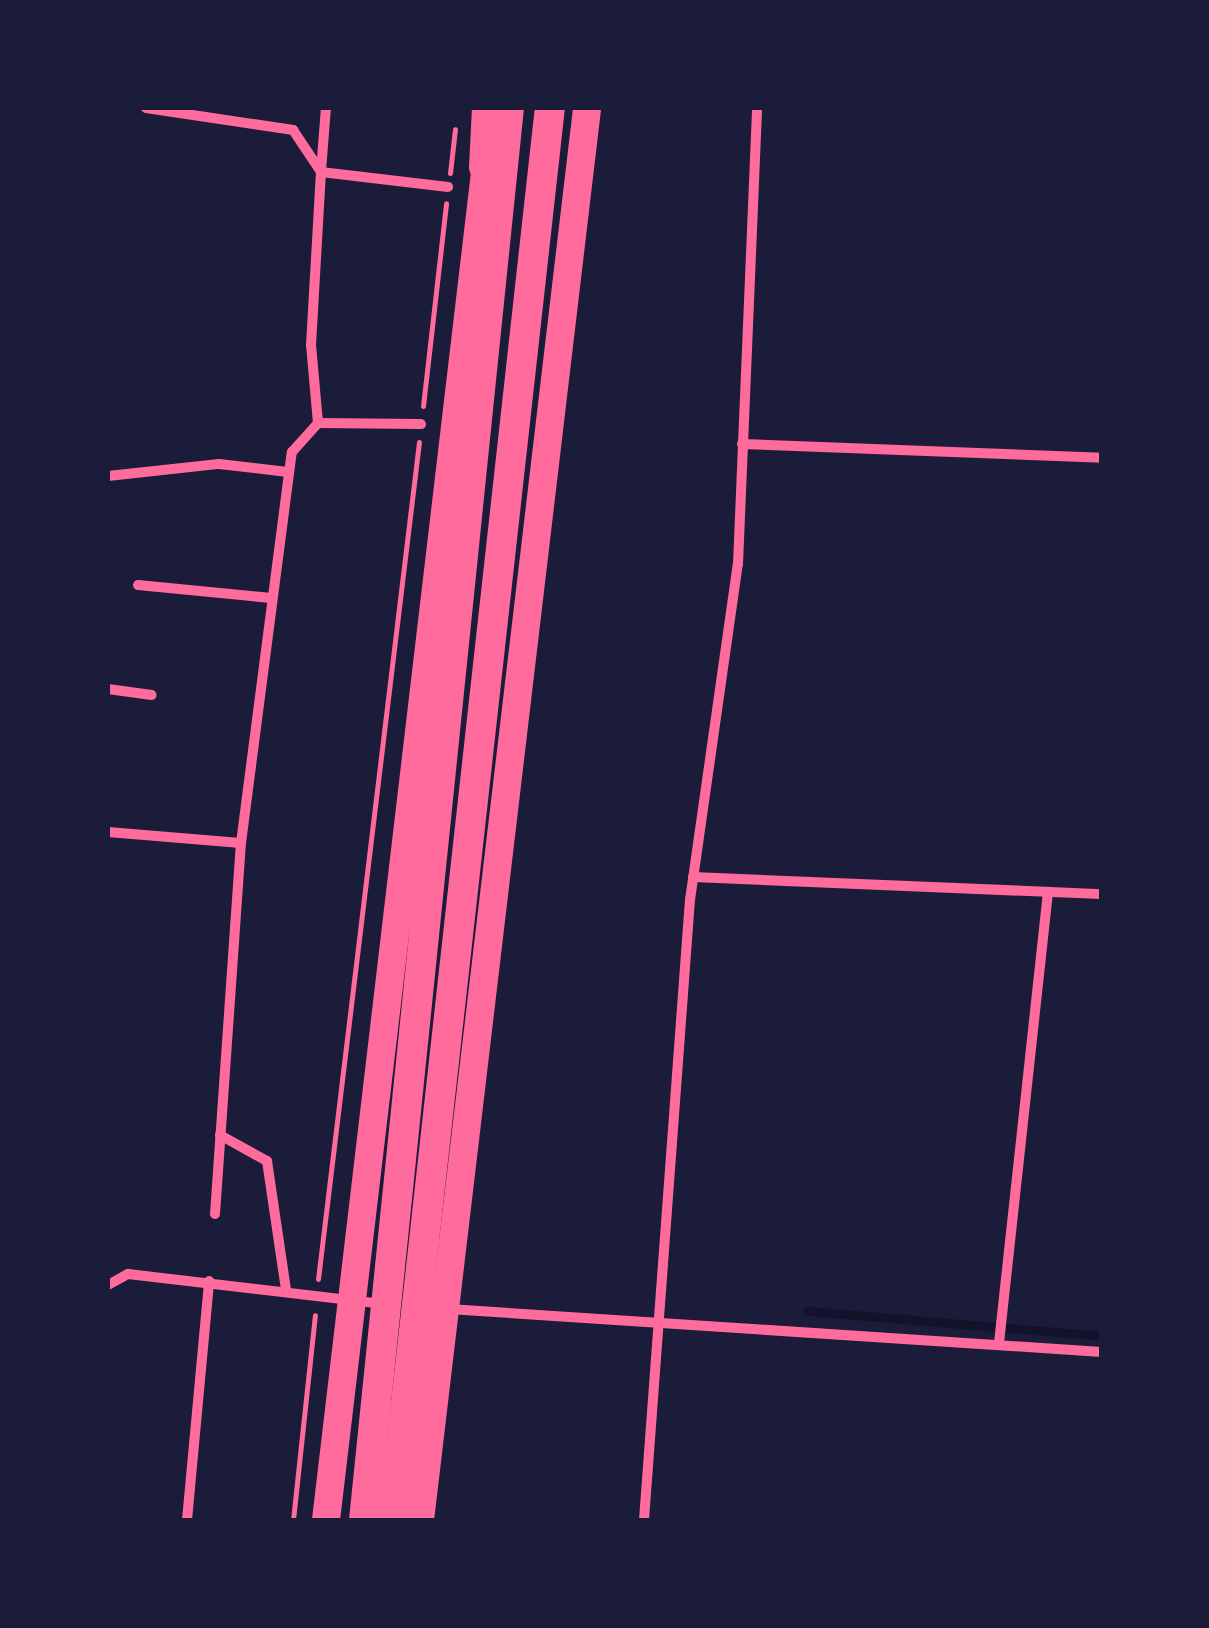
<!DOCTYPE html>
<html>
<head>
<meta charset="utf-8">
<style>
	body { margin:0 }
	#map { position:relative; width:1209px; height:1628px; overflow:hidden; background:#1b1b3a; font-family:Figtree,sans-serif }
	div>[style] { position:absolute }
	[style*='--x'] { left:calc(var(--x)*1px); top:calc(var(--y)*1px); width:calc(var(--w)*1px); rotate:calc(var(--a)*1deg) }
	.stream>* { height:9px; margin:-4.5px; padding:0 4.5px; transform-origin:4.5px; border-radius:4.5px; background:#12122b }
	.path>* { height:5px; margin:-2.5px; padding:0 2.5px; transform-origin:2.5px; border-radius:2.5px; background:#ff6b9d }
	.minor>* { height:10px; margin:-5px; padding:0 5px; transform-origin:5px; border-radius:5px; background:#ff6b9d }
	.trunk>* { height:28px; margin:-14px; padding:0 14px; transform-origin:14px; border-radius:14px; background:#ff6b9d }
	.motorway>* { height:30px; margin:-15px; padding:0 15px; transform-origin:15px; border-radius:15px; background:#ff6b9d }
	span { translate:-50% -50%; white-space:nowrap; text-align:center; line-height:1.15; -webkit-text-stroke:10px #1b1b3a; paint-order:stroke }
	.frame { position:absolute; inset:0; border:110px solid #1b1b3a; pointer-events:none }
</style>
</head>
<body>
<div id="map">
	<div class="stream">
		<div style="--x:807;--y:1311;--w:296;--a:4.8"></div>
	</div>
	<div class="path">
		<div style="--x:450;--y:173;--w:44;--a:-83.5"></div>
		<div style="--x:423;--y:406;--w:204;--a:-83.5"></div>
		<div style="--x:318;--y:1279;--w:843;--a:-83.12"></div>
		<div style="--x:293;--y:1520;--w:206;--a:-83.9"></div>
	</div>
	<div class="minor">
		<div style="--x:146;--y:108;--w:149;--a:8.5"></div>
		<div style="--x:293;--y:130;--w:50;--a:56.3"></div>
		<div style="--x:321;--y:171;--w:63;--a:-85.5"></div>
		<div style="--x:318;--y:423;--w:78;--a:-95.1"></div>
		<div style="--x:311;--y:345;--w:173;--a:-86.7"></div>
		<div style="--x:321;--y:172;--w:128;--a:6.7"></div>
		<div style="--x:742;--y:444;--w:360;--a:2.2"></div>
		<div style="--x:108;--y:476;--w:112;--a:-6.2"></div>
		<div style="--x:219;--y:464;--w:69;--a:6.6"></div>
		<div style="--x:138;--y:585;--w:134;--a:5.6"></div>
		<div style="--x:108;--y:689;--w:44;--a:7.8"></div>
		<div style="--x:108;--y:832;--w:133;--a:4.7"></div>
		<div style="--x:241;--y:843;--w:394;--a:-82.6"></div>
		<div style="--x:292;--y:452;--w:39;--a:-48"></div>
		<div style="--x:318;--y:423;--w:103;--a:0.6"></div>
		<div style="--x:693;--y:877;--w:409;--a:2.4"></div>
		<div style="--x:220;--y:1135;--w:54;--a:29"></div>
		<div style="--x:267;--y:1161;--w:130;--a:81.6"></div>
		<div style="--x:215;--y:1214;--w:372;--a:-86"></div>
		<div style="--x:108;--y:1285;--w:23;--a:-29"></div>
		<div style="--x:128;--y:1274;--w:256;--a:6.7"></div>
		<div style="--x:449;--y:1309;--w:654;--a:3.77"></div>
		<div style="--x:999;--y:1343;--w:454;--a:-83.8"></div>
		<div style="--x:187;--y:1520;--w:240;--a:-84.7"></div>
		<div style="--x:644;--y:1520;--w:622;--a:-85.76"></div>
		<div style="--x:690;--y:900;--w:339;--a:-81.9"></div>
		<div style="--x:738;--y:564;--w:456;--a:-87.6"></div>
	</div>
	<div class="trunk">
		<div style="--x:326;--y:1520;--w:1383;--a:-83.27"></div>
		<div style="--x:420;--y:1520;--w:1422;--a:-83.25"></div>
	</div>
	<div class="motorway">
		<div style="--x:484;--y:167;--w:59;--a:-87.1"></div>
		<div style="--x:364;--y:1520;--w:1419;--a:-84.14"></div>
		<div style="--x:393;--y:1520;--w:1421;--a:-83.66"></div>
	</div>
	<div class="frame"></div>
</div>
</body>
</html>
